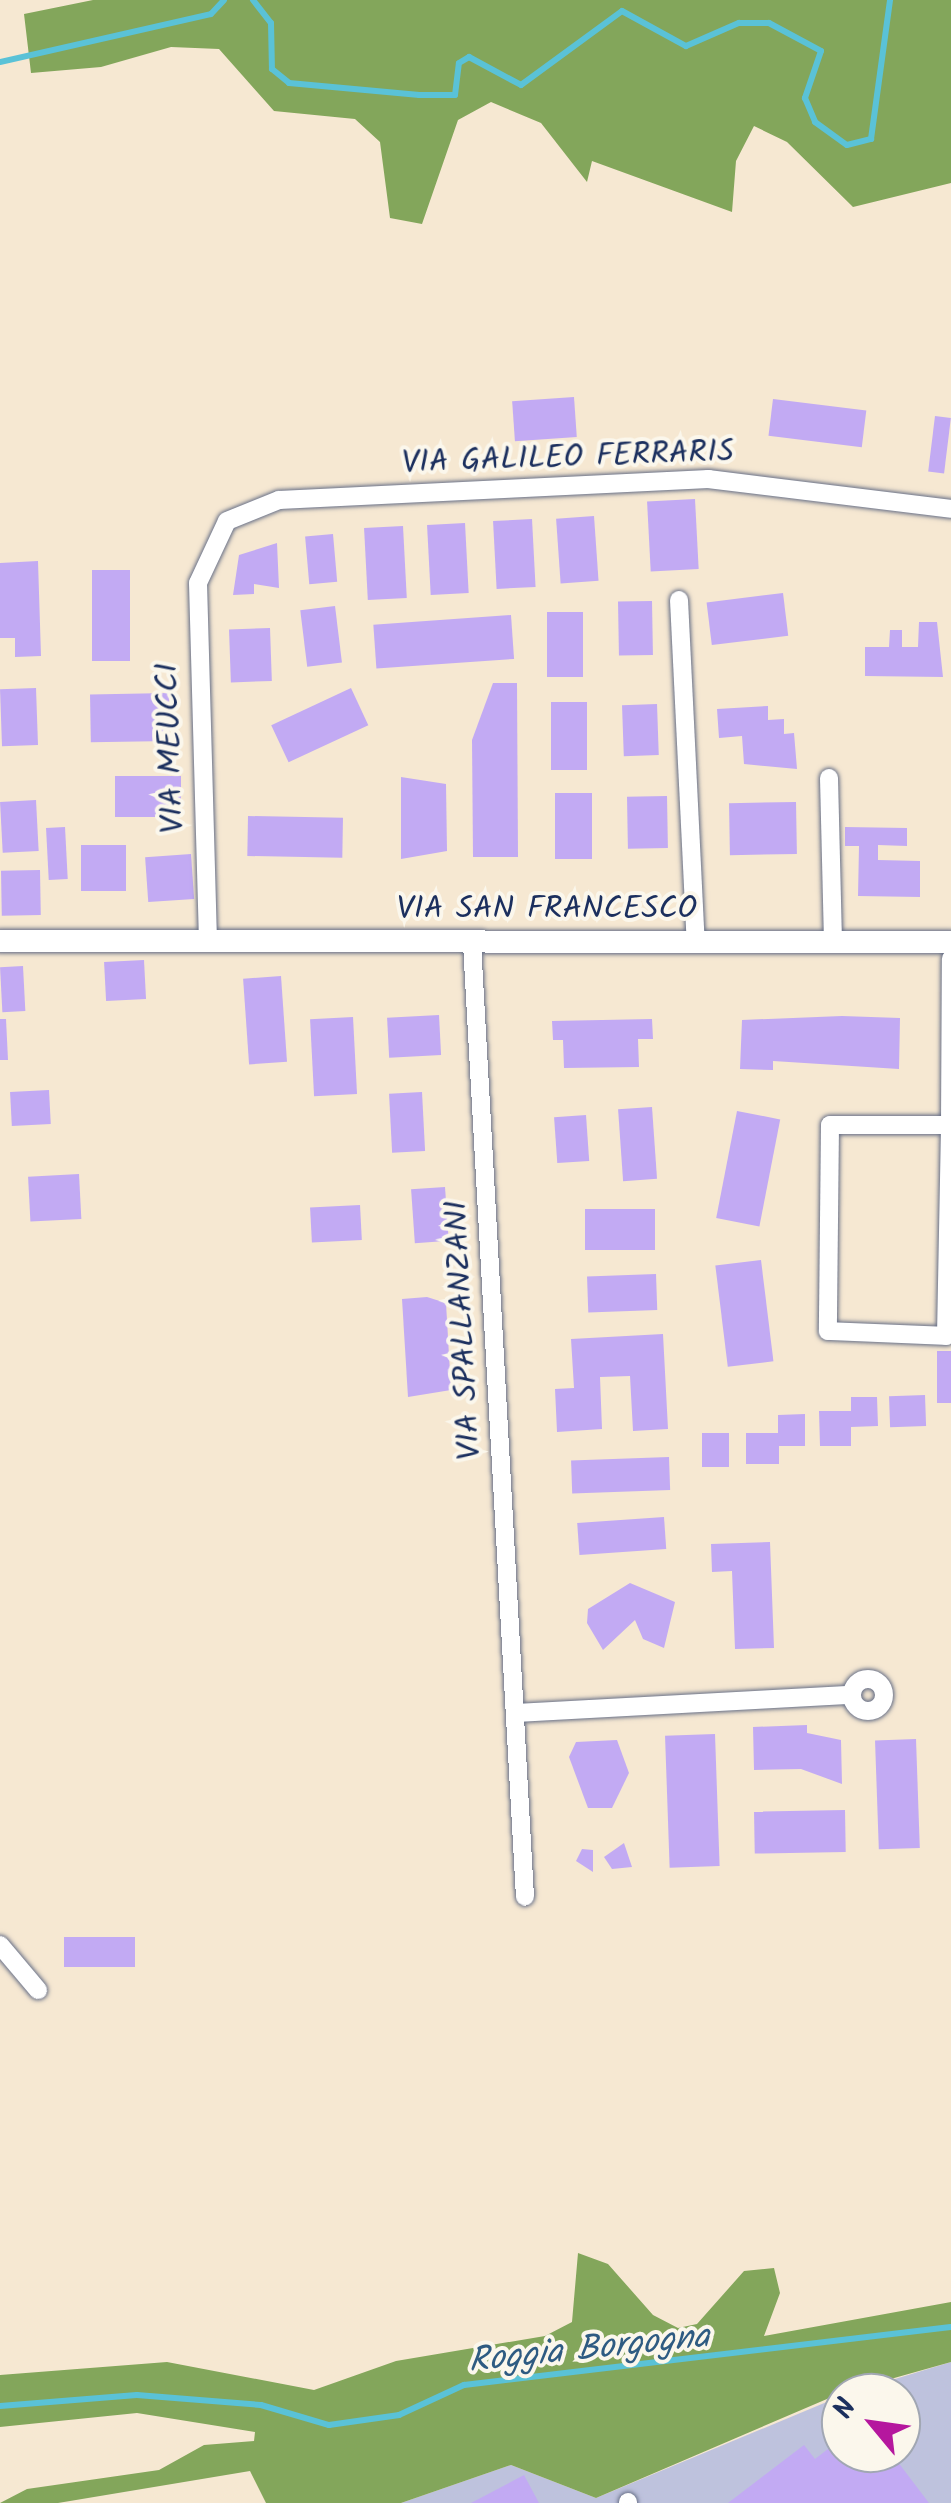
<!DOCTYPE html>
<html>
<head>
<meta charset="utf-8">
<style>
	body { margin:0 }
	#map { position:relative; width:951px; height:2503px; overflow:hidden; background:#f6e8d2; font-family:Kalam,sans-serif }
	div>[style] { position:absolute }
	[style*='--x'] { left:calc(var(--x)*1px); top:calc(var(--y)*1px); width:calc(var(--w)*1px); rotate:calc(var(--a)*1deg) }
	.industrial>* { inset:0; background:#bec2dd }
	.forest>* { inset:0; background:#83a65b }
	.stream>* { height:6px; margin:-3px; padding:0 3px; transform-origin:3px; border-radius:3px; background:#5ac2d7 }
	.building>* { inset:0; background:#c2aaf3; transform-origin:0 0 }
	.roads { filter:drop-shadow(0 0 2px #687087) drop-shadow(0 0 2px #687087) }
	.minor>* { height:18px; margin:-9px; padding:0 9px; transform-origin:9px; border-radius:9px; background:#fff }
	.minor>.ring { margin:-9px; padding:0; box-sizing:content-box; background:none; border:18px solid #fff; border-radius:50% }
	.tertiary>* { height:22px; margin:-11px; padding:0 11px; transform-origin:11px; border-radius:11px; background:#fff }
	span { translate:-50% -50%; white-space:nowrap; text-align:center; line-height:1.15; -webkit-text-stroke:8px #fbf7ec; paint-order:stroke }
	.street-label { font-size:32px; color:#1b2f5e }
	.water-label { font-size:35px; color:#2e5b82; font-style:italic }
	.north { position:absolute; left:821px; top:2373px; width:100px; height:100px; box-sizing:border-box; background:#fbf7ec; border:2px solid #a1a7b3; border-radius:50%; rotate:299deg; font-size:28px; font-weight:700; line-height:40px; text-align:center; color:#1b2f5e }
	.north::after { content:''; display:block; margin:auto; width:35px; height:45px; background:#b5179e; clip-path:polygon(50% 0,100% 100%,50% 72%,0 100%) }
</style>
</head>
<body>
<div id="map">
	<div class="industrial">
		<div style="clip-path:polygon(951px 2362px,951px 2503px,401px 2503px,511px 2465px,596px 2498px,841px 2396px,841px 2453px,901px 2453px,901px 2393px,849px 2393px)"></div>
	</div>
	<div class="forest">
		<div style="clip-path:polygon(93px 0,951px 0,951px 183px,853px 207px,787px 142px,754px 126px,736px 161px,732px 212px,592px 161px,587px 182px,541px 123px,491px 102px,458px 120px,422px 224px,390px 218px,380px 142px,355px 119px,274px 111px,219px 49px,171px 47px,101px 67px,31px 73px,24px 14px)"></div>
		<div style="clip-path:polygon(578px 2253px,608px 2264px,653px 2315px,678px 2328px,697px 2324px,744px 2271px,774px 2268px,780px 2293px,764px 2336px,951px 2302px,951px 2362px,841px 2393px,596px 2498px,511px 2465px,401px 2503px,266px 2503px,250px 2471px,58px 2503px,0 2503px,27px 2489px,159px 2470px,204px 2445px,254px 2441px,255px 2432px,137px 2413px,0 2427px,0 2375px,167px 2362px,314px 2390px,396px 2361px,545px 2336px,572px 2322px)"></div>
	</div>
	<div class="stream">
		<div style="--x:253;--y:0;--w:29;--a:52"></div>
		<div style="--x:271;--y:23;--w:46;--a:88.8"></div>
		<div style="--x:272;--y:69;--w:22;--a:39"></div>
		<div style="--x:289;--y:83;--w:131;--a:5.3"></div>
		<div style="--x:419;--y:95;--w:36;--a:0"></div>
		<div style="--x:455;--y:95;--w:32;--a:-83"></div>
		<div style="--x:459;--y:63;--w:12;--a:-31"></div>
		<div style="--x:469;--y:57;--w:59;--a:28.3"></div>
		<div style="--x:521;--y:85;--w:125;--a:-36.2"></div>
		<div style="--x:622;--y:11;--w:73;--a:28.7"></div>
		<div style="--x:686;--y:46;--w:58;--a:-23.5"></div>
		<div style="--x:739;--y:23;--w:30;--a:0"></div>
		<div style="--x:769;--y:23;--w:59;--a:28.3"></div>
		<div style="--x:821;--y:51;--w:50;--a:108.8"></div>
		<div style="--x:805;--y:98;--w:26;--a:67"></div>
		<div style="--x:815;--y:122;--w:39;--a:36"></div>
		<div style="--x:847;--y:145;--w:25;--a:-14"></div>
		<div style="--x:871;--y:139;--w:140;--a:-82.2"></div>
		<div style="--x:0;--y:62;--w:216;--a:-12.8"></div>
		<div style="--x:211;--y:14;--w:19;--a:-47"></div>
		<div style="--x:0;--y:2406;--w:137;--a:-4.6"></div>
		<div style="--x:137;--y:2395;--w:124;--a:4.6"></div>
		<div style="--x:261;--y:2405;--w:71;--a:16.4"></div>
		<div style="--x:329;--y:2425;--w:71;--a:-8.1"></div>
		<div style="--x:399;--y:2415;--w:72;--a:-24.8"></div>
		<div style="--x:464;--y:2385;--w:490;--a:-6.8"></div>
	</div>
	<div class="building">
		<div style="left:574px;top:397px;width:40px;height:62px;rotate:86deg"></div>
		<div style="left:773px;top:399px;width:94px;height:37px;rotate:7deg"></div>
		<div style="left:935px;top:416px;width:16px;height:56px;rotate:7deg"></div>
		<div style="left:695px;top:499px;width:70px;height:48px;rotate:87deg"></div>
		<div style="left:594px;top:516px;width:65px;height:38px;rotate:86deg"></div>
		<div style="left:532px;top:519px;width:68px;height:39px;rotate:87deg"></div>
		<div style="left:465px;top:523px;width:70px;height:38px;rotate:87deg"></div>
		<div style="left:403px;top:526px;width:72px;height:39px;rotate:87deg"></div>
		<div style="left:333px;top:534px;width:48px;height:28px;rotate:85deg"></div>
		<div style="clip-path:polygon(277px 543px,279px 588px,254px 584px,254px 594px,233px 595px,239px 555px)"></div>
		<div style="clip-path:polygon(38px 561px,41px 656px,15px 657px,15px 638px,0 638px,0 563px)"></div>
		<div style="left:92px;top:570px;width:38px;height:91px"></div>
		<div style="left:783px;top:593px;width:43px;height:77px;rotate:83deg"></div>
		<div style="left:652px;top:601px;width:54px;height:34px;rotate:89deg"></div>
		<div style="left:335px;top:606px;width:57px;height:35px;rotate:83deg"></div>
		<div style="left:547px;top:612px;width:36px;height:65px"></div>
		<div style="left:511px;top:615px;width:44px;height:138px;rotate:86deg"></div>
		<div style="clip-path:polygon(919px 622px,937px 622px,943px 677px,865px 676px,865px 647px,889px 647px,890px 630px,902px 630px,902px 647px,918px 647px)"></div>
		<div style="left:270px;top:628px;width:53px;height:41px;rotate:88deg"></div>
		<div style="clip-path:polygon(493px 683px,517px 683px,518px 857px,473px 857px,472px 740px)"></div>
		<div style="left:36px;top:688px;width:57px;height:36px;rotate:88deg"></div>
		<div style="left:351px;top:688px;width:41px;height:88px;rotate:65deg"></div>
		<div style="left:169px;top:693px;width:48px;height:79px;rotate:89deg"></div>
		<div style="left:551px;top:702px;width:36px;height:68px"></div>
		<div style="left:657px;top:704px;width:51px;height:35px;rotate:88deg"></div>
		<div style="clip-path:polygon(768px 706px,768px 720px,784px 719px,784px 734px,794px 733px,797px 769px,744px 764px,742px 736px,719px 738px,717px 709px)"></div>
		<div style="left:181px;top:776px;width:41px;height:66px;rotate:90deg"></div>
		<div style="clip-path:polygon(401px 777px,446px 784px,447px 851px,401px 859px)"></div>
		<div style="left:555px;top:793px;width:37px;height:66px"></div>
		<div style="left:667px;top:796px;width:52px;height:40px;rotate:89deg"></div>
		<div style="left:36px;top:800px;width:51px;height:36px;rotate:87deg"></div>
		<div style="left:796px;top:802px;width:52px;height:67px;rotate:89deg"></div>
		<div style="left:248px;top:816px;width:95px;height:40px;rotate:1deg"></div>
		<div style="left:65px;top:827px;width:52px;height:19px;rotate:87deg"></div>
		<div style="clip-path:polygon(845px 827px,907px 828px,907px 846px,878px 845px,878px 860px,920px 861px,920px 897px,858px 896px,859px 846px,845px 846px)"></div>
		<div style="left:126px;top:845px;width:46px;height:45px;rotate:90deg"></div>
		<div style="left:191px;top:854px;width:45px;height:46px;rotate:86deg"></div>
		<div style="left:40px;top:870px;width:45px;height:39px;rotate:89deg"></div>
		<div style="left:144px;top:960px;width:39px;height:40px;rotate:87deg"></div>
		<div style="left:23px;top:966px;width:45px;height:23px;rotate:87deg"></div>
		<div style="left:281px;top:976px;width:86px;height:38px;rotate:86deg"></div>
		<div style="left:439px;top:1015px;width:40px;height:52px;rotate:87deg"></div>
		<div style="clip-path:polygon(842px 1016px,900px 1018px,899px 1069px,773px 1061px,773px 1070px,740px 1069px,742px 1020px)"></div>
		<div style="left:353px;top:1017px;width:77px;height:43px;rotate:87deg"></div>
		<div style="clip-path:polygon(0 1019px,6px 1019px,8px 1060px,0 1060px)"></div>
		<div style="clip-path:polygon(652px 1019px,653px 1039px,638px 1039px,639px 1067px,564px 1068px,563px 1040px,553px 1040px,552px 1021px)"></div>
		<div style="left:49px;top:1090px;width:34px;height:39px;rotate:87deg"></div>
		<div style="left:422px;top:1092px;width:59px;height:33px;rotate:87deg"></div>
		<div style="left:652px;top:1107px;width:72px;height:34px;rotate:86deg"></div>
		<div style="left:737px;top:1111px;width:44px;height:109px;rotate:11deg"></div>
		<div style="left:586px;top:1115px;width:46px;height:32px;rotate:86deg"></div>
		<div style="left:79px;top:1174px;width:45px;height:51px;rotate:87deg"></div>
		<div style="left:445px;top:1187px;width:54px;height:34px;rotate:86deg"></div>
		<div style="left:360px;top:1205px;width:35px;height:50px;rotate:87deg"></div>
		<div style="left:655px;top:1209px;width:41px;height:70px;rotate:90deg"></div>
		<div style="left:761px;top:1260px;width:102px;height:46px;rotate:83deg"></div>
		<div style="left:656px;top:1274px;width:36px;height:69px;rotate:88deg"></div>
		<div style="clip-path:polygon(427px 1297px,446px 1303px,451px 1390px,408px 1397px,402px 1299px)"></div>
		<div style="clip-path:polygon(663px 1334px,668px 1429px,633px 1431px,630px 1376px,600px 1377px,602px 1429px,557px 1432px,555px 1389px,574px 1388px,571px 1339px)"></div>
		<div style="left:937px;top:1351px;width:14px;height:52px"></div>
		<div style="left:925px;top:1395px;width:31px;height:36px;rotate:88deg"></div>
		<div style="clip-path:polygon(851px 1397px,877px 1397px,878px 1426px,851px 1427px,851px 1446px,820px 1446px,819px 1411px,851px 1411px)"></div>
		<div style="clip-path:polygon(805px 1414px,805px 1446px,779px 1446px,779px 1464px,746px 1464px,746px 1433px,778px 1433px,778px 1415px)"></div>
		<div style="left:729px;top:1433px;width:34px;height:27px;rotate:90deg"></div>
		<div style="left:669px;top:1457px;width:33px;height:98px;rotate:88deg"></div>
		<div style="left:664px;top:1517px;width:32px;height:87px;rotate:86deg"></div>
		<div style="clip-path:polygon(770px 1542px,774px 1648px,735px 1649px,732px 1571px,712px 1572px,711px 1544px)"></div>
		<div style="clip-path:polygon(630px 1583px,675px 1602px,664px 1648px,643px 1639px,635px 1620px,603px 1650px,587px 1623px,588px 1609px)"></div>
		<div style="clip-path:polygon(807px 1725px,807px 1733px,841px 1740px,842px 1784px,801px 1769px,754px 1770px,753px 1727px)"></div>
		<div style="left:715px;top:1734px;width:132px;height:50px;rotate:88deg"></div>
		<div style="left:916px;top:1739px;width:109px;height:41px;rotate:88deg"></div>
		<div style="clip-path:polygon(617px 1740px,629px 1773px,612px 1808px,588px 1808px,569px 1757px,576px 1742px)"></div>
		<div style="left:845px;top:1810px;width:42px;height:91px;rotate:89deg"></div>
		<div style="clip-path:polygon(624px 1843px,632px 1867px,612px 1869px,604px 1857px)"></div>
		<div style="clip-path:polygon(582px 1849px,593px 1850px,593px 1872px,576px 1861px)"></div>
		<div style="left:64px;top:1937px;width:71px;height:30px"></div>
		<div style="clip-path:polygon(841px 2439px,841px 2453px,891px 2453px,929px 2503px,728px 2503px,804px 2445px,815px 2459px)"></div>
		<div style="clip-path:polygon(524px 2475px,539px 2503px,471px 2503px)"></div>
	</div>
	<div class="roads">
		<div class="minor">
			<div style="--x:679;--y:600;--w:343;--a:87.2"></div>
			<div style="--x:829;--y:778;--w:165;--a:88.6"></div>
			<div style="--x:208;--y:941;--w:358;--a:-91.6"></div>
			<div style="--x:198;--y:583;--w:68;--a:-64.9"></div>
			<div style="--x:227;--y:521;--w:56;--a:-22"></div>
			<div style="--x:279;--y:500;--w:430;--a:-2.8"></div>
			<div style="--x:708;--y:479;--w:245;--a:7"></div>
			<div style="--x:472;--y:943;--w:955;--a:86.82"></div>
			<div style="--x:950;--y:1125;--w:120;--a:180"></div>
			<div style="--x:830;--y:1125;--w:206;--a:90.6"></div>
			<div style="--x:828;--y:1331;--w:118;--a:2.4"></div>
			<div style="--x:946;--y:1336;--w:211;--a:-88.9"></div>
			<div style="--x:950;--y:1125;--w:166;--a:-89.7"></div>
			<div class="ring" style="left:852px;top:1679px;width:14px;height:14px"></div>
			<div style="--x:516;--y:1713;--w:336;--a:-3.1"></div>
			<div style="--x:0;--y:1945;--w:59;--a:49.8"></div>
			<div style="--x:628;--y:2502;--w:1;--a:90"></div>
		</div>
		<div class="tertiary">
			<div style="--x:0;--y:941;--w:951;--a:0.06"></div>
		</div>
	</div>
	<div class="street-label">
		<span style="left:568px;top:459px;rotate:-2deg">VIA GALILEO FERRARIS</span>
		<span style="left:172px;top:748px;rotate:-92deg">VIA MEUCCI</span>
		<span style="left:547px;top:910px">VIA SAN FRANCESCO</span>
		<span style="left:465px;top:1330px;rotate:-93deg">VIA SPALLANZANI</span>
	</div>
	<div class="water-label">
		<span style="left:589px;top:2350px;rotate:-6deg">Roggia Borgogna</span>
	</div>
	<div class="north">N</div>
</div>
</body>
</html>
